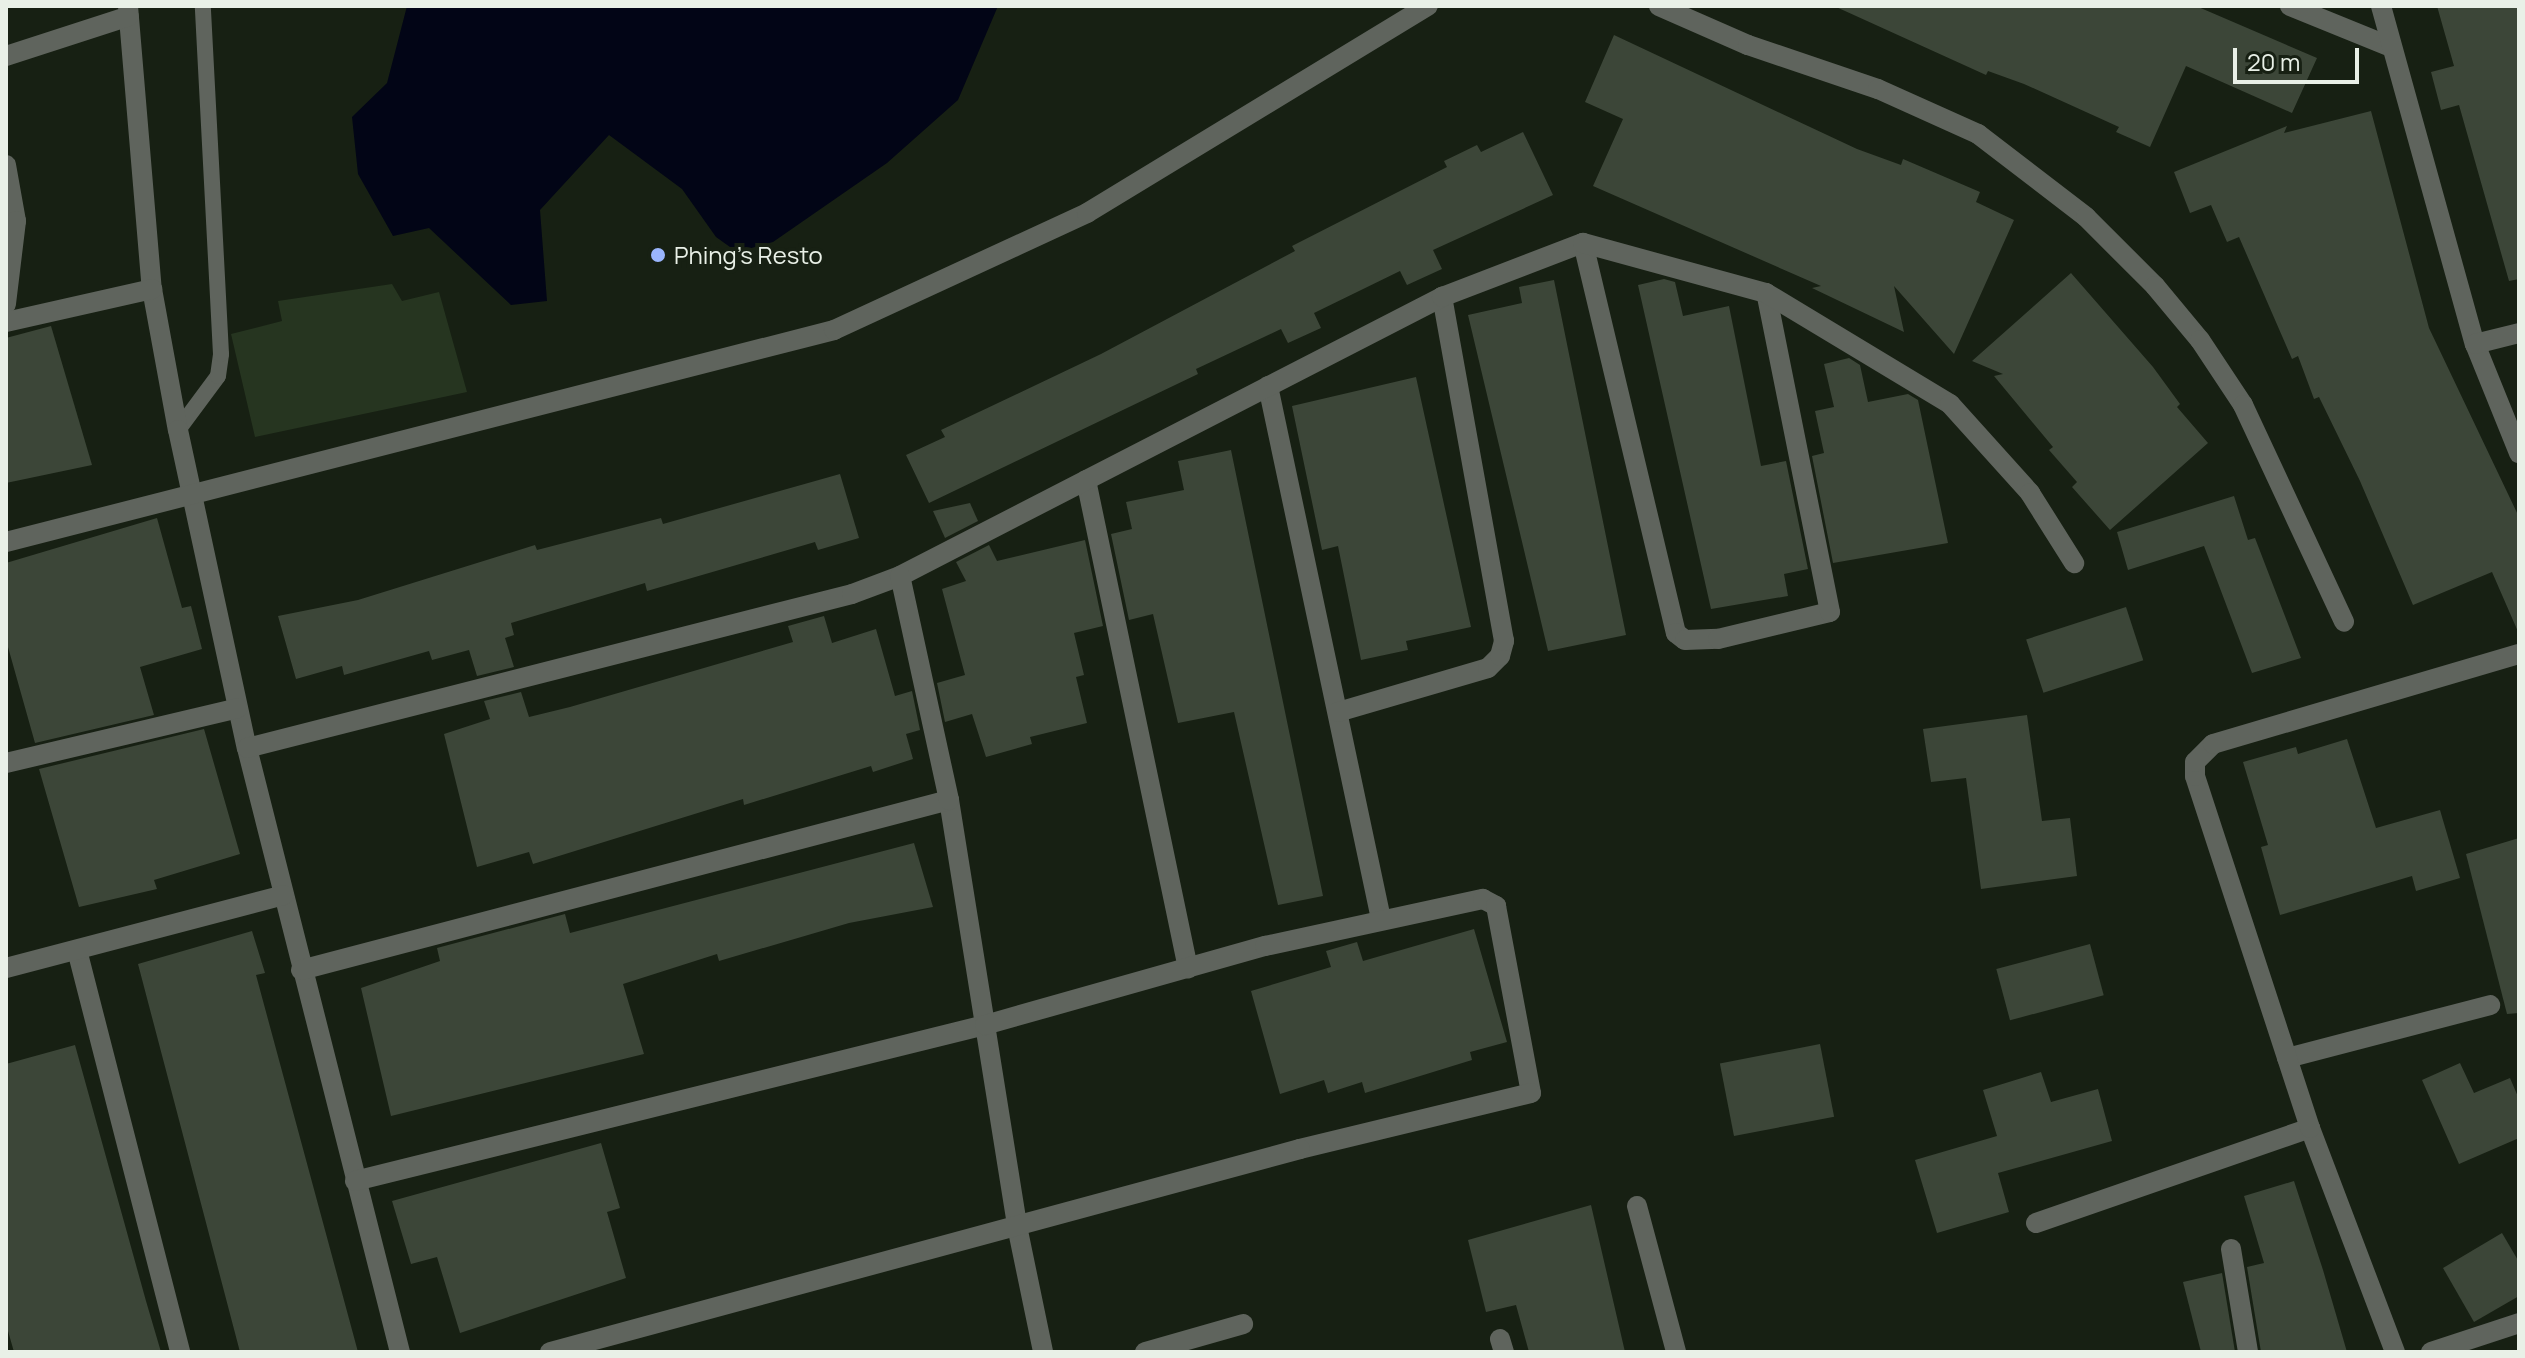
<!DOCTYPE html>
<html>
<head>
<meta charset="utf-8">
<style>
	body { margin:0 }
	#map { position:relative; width:2525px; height:1358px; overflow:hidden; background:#172013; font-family:Manrope,sans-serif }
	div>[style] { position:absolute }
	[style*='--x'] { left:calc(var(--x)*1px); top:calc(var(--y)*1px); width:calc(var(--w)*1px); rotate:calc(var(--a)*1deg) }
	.green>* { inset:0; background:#263520 }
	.water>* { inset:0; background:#020516 }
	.building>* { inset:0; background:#3c4638; transform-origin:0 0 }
	.lane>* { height:16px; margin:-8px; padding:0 8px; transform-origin:8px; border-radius:8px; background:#5f645d }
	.street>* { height:20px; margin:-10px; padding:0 10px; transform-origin:10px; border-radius:10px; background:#5f645d }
	.dots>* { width:22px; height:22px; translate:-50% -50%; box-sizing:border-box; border:4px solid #172013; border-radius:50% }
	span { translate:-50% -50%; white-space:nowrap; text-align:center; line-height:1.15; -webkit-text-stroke:8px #172013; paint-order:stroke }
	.poi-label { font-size:24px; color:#e9f0e7 }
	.left { translate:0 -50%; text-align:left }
	.frame { position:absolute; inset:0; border:8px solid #e9f0e7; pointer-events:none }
	.scale { position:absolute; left:2233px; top:48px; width:126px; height:36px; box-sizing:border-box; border:4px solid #e9f0e7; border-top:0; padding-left:10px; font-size:24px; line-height:28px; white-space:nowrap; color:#e9f0e7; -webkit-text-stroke:6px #172013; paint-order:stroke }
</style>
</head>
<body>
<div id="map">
	<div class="green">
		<div style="clip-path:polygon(392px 284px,402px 301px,439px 292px,467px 392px,255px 437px,231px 334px,282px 321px,278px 301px)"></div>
	</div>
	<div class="water">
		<div style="clip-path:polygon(407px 6px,998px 6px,958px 100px,887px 163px,773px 242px,737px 252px,716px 237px,682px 189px,609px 135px,540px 210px,547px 301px,511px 305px,429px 228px,393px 236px,358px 174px,352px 117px,387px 83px)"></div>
	</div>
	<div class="building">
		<div style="clip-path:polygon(1834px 6px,2196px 6px,2317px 58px,2292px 113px,2186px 66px,2150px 147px,2116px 132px,2119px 127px,2024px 84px,1988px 71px,1986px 75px)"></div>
		<div style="clip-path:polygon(2437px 6px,2519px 6px,2519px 279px,2509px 281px,2459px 105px,2441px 110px,2431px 72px,2454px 66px)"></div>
		<div style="clip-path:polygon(1614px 35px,1857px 149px,1901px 165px,1903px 159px,1980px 192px,1976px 202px,2014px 220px,1954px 354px,1894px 286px,1904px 332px,1812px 288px,1821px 286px,1593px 186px,1623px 119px,1585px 102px)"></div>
		<div style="clip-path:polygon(2371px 111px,2429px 328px,2519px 517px,2519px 634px,2492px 572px,2413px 605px,2360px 481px,2319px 397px,2314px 399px,2298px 356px,2292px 359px,2239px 237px,2227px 242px,2211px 205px,2190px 213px,2174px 172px,2287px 126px,2284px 133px)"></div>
		<div style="clip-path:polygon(1523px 132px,1553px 195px,1433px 250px,1442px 269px,1407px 285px,1400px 271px,1314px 313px,1321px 328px,1288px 343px,1281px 329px,1196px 369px,1198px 374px,929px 503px,906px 455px,945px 437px,941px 430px,1101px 354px,1295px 251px,1292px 246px,1447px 167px,1444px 161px,1477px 145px,1481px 152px)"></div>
		<div style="clip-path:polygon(2071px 273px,2153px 367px,2180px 404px,2177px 407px,2208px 443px,2110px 530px,2072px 487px,2077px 482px,2049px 450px,2053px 447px,1994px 376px,2003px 374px,1972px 361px)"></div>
		<div style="clip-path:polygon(1664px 279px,1675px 282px,1683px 316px,1729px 306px,1761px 466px,1786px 461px,1808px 569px,1784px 574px,1788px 596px,1711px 609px,1638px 285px)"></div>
		<div style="clip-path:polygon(1554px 280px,1626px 635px,1548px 651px,1468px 315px,1522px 303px,1519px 287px)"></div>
		<div style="clip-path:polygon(51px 326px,92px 465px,6px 483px,6px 338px)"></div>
		<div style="clip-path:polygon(1849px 358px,1860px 365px,1868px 402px,1908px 394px,1918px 400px,1948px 543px,1833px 563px,1812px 456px,1824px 453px,1815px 411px,1834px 407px,1824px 364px)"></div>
		<div style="clip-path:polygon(1416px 377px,1471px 627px,1406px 641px,1408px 650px,1361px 660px,1338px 546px,1322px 550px,1292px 406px)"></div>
		<div style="clip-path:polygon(1231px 450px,1323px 896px,1278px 905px,1234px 712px,1178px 723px,1153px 614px,1129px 620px,1111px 534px,1132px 529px,1126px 502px,1184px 490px,1178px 461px)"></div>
		<div style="clip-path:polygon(840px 474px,859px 538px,818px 550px,815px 542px,647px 591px,645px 583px,511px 623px,514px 635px,505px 638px,514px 667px,477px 676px,469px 650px,432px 660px,429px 651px,344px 675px,342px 666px,296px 679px,278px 616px,358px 600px,535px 545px,537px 550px,661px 518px,663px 524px)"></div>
		<div style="clip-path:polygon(2234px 496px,2248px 540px,2255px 538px,2301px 658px,2252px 673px,2204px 546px,2128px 570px,2117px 532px)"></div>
		<div style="clip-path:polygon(970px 503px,978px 521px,945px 538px,933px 511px)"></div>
		<div style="clip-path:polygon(157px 518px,182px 608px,191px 606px,202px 649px,140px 667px,154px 715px,35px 743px,6px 640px,6px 563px)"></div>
		<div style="clip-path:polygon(1085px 540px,1103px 626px,1074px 633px,1084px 675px,1076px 677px,1087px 723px,1030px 737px,1032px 744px,986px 757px,972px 714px,945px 722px,937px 683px,965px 675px,942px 589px,966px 581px,956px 562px,989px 545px,997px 561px)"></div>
		<div style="left:2126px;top:607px;width:56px;height:105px;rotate:72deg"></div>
		<div style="clip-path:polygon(824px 616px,832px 643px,876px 629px,895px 696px,912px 691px,920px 730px,906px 734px,913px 759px,873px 772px,871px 766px,744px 805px,743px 799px,533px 864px,529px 852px,477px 867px,444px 734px,490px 719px,484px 701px,521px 692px,529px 717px,570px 707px,793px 642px,788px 626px)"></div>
		<div style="clip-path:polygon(2027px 715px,2042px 821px,2070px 818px,2077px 876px,1981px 889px,1966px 778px,1931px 782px,1923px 729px)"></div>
		<div style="clip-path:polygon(204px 729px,240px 854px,154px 880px,157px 889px,79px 907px,39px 769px)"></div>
		<div style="clip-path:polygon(2347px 739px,2376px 828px,2440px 810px,2460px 878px,2416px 891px,2412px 876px,2280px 915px,2261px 847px,2268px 845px,2243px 762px,2296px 747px,2298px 754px)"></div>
		<div style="clip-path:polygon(2519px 838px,2519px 1013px,2507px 1014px,2466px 854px)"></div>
		<div style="clip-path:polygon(914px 843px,933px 907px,849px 923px,719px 961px,717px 954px,623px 984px,644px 1054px,391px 1116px,361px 988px,440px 961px,437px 948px,565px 914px,570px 933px)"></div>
		<div style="clip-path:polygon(1474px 929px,1507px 1042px,1470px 1052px,1472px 1060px,1365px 1093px,1362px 1082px,1328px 1093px,1324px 1080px,1280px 1094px,1251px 991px,1331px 967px,1326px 951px,1357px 942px,1363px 961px)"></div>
		<div style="clip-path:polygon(252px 931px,265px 973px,256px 975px,358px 1352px,240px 1352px,138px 964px)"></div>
		<div style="left:2090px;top:944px;width:53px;height:97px;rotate:75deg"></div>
		<div style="left:1820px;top:1044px;width:74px;height:102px;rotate:79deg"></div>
		<div style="clip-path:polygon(75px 1045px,146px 1301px,161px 1352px,14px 1352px,6px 1324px,6px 1064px)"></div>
		<div style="clip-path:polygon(2460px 1063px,2474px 1093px,2510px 1078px,2519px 1099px,2519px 1138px,2459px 1164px,2422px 1080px)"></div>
		<div style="clip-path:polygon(2041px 1072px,2051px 1102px,2098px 1089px,2112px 1141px,1998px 1173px,2009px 1212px,1937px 1233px,1915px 1160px,1997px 1136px,1983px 1090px)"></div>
		<div style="clip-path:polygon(601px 1143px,620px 1208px,607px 1212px,626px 1278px,460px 1333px,437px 1257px,411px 1264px,392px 1201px)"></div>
		<div style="clip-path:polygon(2294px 1181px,2323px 1270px,2347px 1352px,2261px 1352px,2247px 1267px,2264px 1263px,2244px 1196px)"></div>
		<div style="clip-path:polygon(1591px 1205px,1625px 1352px,1529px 1352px,1516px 1305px,1486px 1312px,1468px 1240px)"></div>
		<div style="clip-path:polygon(2502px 1233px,2519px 1262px,2519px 1296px,2474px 1322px,2443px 1268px)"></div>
		<div style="clip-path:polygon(2222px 1273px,2235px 1352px,2201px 1352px,2183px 1282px)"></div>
	</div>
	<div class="lane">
		<div style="--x:178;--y:430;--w:67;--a:-53.5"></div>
		<div style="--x:218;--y:376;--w:22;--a:-82"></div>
		<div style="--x:221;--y:354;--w:348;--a:-93"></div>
	</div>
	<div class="street">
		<div style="--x:128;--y:6;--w:284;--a:85.2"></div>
		<div style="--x:152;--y:289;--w:143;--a:79.6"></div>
		<div style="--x:178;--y:430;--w:325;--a:77.8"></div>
		<div style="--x:247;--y:748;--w:623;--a:75.79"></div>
		<div style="--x:1659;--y:6;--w:97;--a:23.7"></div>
		<div style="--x:1748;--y:45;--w:137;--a:18.7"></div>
		<div style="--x:1878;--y:89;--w:110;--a:24.2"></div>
		<div style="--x:1978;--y:134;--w:136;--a:37.5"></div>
		<div style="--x:2086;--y:217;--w:98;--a:45"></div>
		<div style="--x:2155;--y:286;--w:70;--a:50.2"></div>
		<div style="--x:2200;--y:340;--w:78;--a:56.5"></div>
		<div style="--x:2243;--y:405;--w:239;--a:65"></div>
		<div style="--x:2290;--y:6;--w:109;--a:22.1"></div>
		<div style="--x:2381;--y:6;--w:351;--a:74.5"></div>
		<div style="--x:2475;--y:344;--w:118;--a:68"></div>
		<div style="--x:6;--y:56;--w:129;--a:-18"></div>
		<div style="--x:6;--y:165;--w:57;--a:79.9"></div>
		<div style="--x:16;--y:221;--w:84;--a:96.9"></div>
		<div style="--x:1583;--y:243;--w:401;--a:76.6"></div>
		<div style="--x:1676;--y:633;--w:11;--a:38"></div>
		<div style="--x:1685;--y:640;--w:33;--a:-2"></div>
		<div style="--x:1718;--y:639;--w:115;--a:-13.6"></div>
		<div style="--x:1830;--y:612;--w:325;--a:-101.3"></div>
		<div style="--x:6;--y:322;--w:150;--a:-12.7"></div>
		<div style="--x:2475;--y:344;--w:45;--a:-14"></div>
		<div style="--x:1268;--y:386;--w:545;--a:78.03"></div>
		<div style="--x:1086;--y:480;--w:499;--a:78.2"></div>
		<div style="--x:6;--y:542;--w:855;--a:-14.36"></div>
		<div style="--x:834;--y:330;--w:279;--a:-24.8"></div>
		<div style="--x:1087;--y:213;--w:399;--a:-31.3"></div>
		<div style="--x:1338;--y:712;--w:156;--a:-16.3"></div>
		<div style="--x:1488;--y:668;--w:17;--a:-45"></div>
		<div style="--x:1500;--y:656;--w:16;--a:-75"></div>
		<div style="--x:1504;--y:641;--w:350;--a:-100.2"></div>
		<div style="--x:247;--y:748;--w:624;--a:-14.28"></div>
		<div style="--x:852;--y:594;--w:51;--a:-20.6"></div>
		<div style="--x:900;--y:576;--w:610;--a:-27.24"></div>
		<div style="--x:1442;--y:297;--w:151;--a:-21"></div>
		<div style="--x:1583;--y:243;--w:190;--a:15.3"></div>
		<div style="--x:1766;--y:293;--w:215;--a:31.1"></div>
		<div style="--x:1950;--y:404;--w:120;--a:48"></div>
		<div style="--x:2030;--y:493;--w:83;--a:57.8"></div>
		<div style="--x:6;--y:763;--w:238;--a:-13.3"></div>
		<div style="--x:949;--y:800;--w:431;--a:80.9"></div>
		<div style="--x:1017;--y:1226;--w:129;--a:78.3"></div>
		<div style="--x:77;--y:950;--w:415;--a:75.6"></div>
		<div style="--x:6;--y:968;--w:287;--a:-14.7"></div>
		<div style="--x:301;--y:970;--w:670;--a:-14.7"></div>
		<div style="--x:949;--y:800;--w:229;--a:-102.3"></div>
		<div style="--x:2287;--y:1058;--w:210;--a:-14.6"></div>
		<div style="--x:355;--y:1181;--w:649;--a:-13.91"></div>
		<div style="--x:985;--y:1025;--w:291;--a:-15.8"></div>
		<div style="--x:1265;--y:946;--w:223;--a:-12.2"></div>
		<div style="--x:1483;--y:899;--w:15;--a:28"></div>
		<div style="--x:1496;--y:906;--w:190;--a:79.4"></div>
		<div style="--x:1531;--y:1093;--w:238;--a:166.4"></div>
		<div style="--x:1300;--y:1149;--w:777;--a:164.85"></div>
		<div style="--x:1637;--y:1206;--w:151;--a:75"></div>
		<div style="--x:2036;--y:1223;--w:290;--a:-19.1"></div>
		<div style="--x:2231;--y:1249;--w:104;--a:80.6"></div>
		<div style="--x:1500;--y:1339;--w:14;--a:73"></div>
		<div style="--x:1145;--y:1352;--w:102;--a:-15.9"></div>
		<div style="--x:2395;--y:1352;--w:240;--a:-110.8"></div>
		<div style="--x:2310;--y:1128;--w:370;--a:-108.1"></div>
		<div style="--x:2195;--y:776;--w:14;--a:-90"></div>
		<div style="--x:2195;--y:762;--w:25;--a:-45"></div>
		<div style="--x:2213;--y:744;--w:319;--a:-16.4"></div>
		<div style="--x:2431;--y:1352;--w:93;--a:-18.2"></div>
	</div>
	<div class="dots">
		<div style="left:658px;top:255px;background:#9ab5fd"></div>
	</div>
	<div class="poi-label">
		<span class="left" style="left:674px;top:255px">Phing's Resto</span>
	</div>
	<div class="frame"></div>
	<div class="scale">20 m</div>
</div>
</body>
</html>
